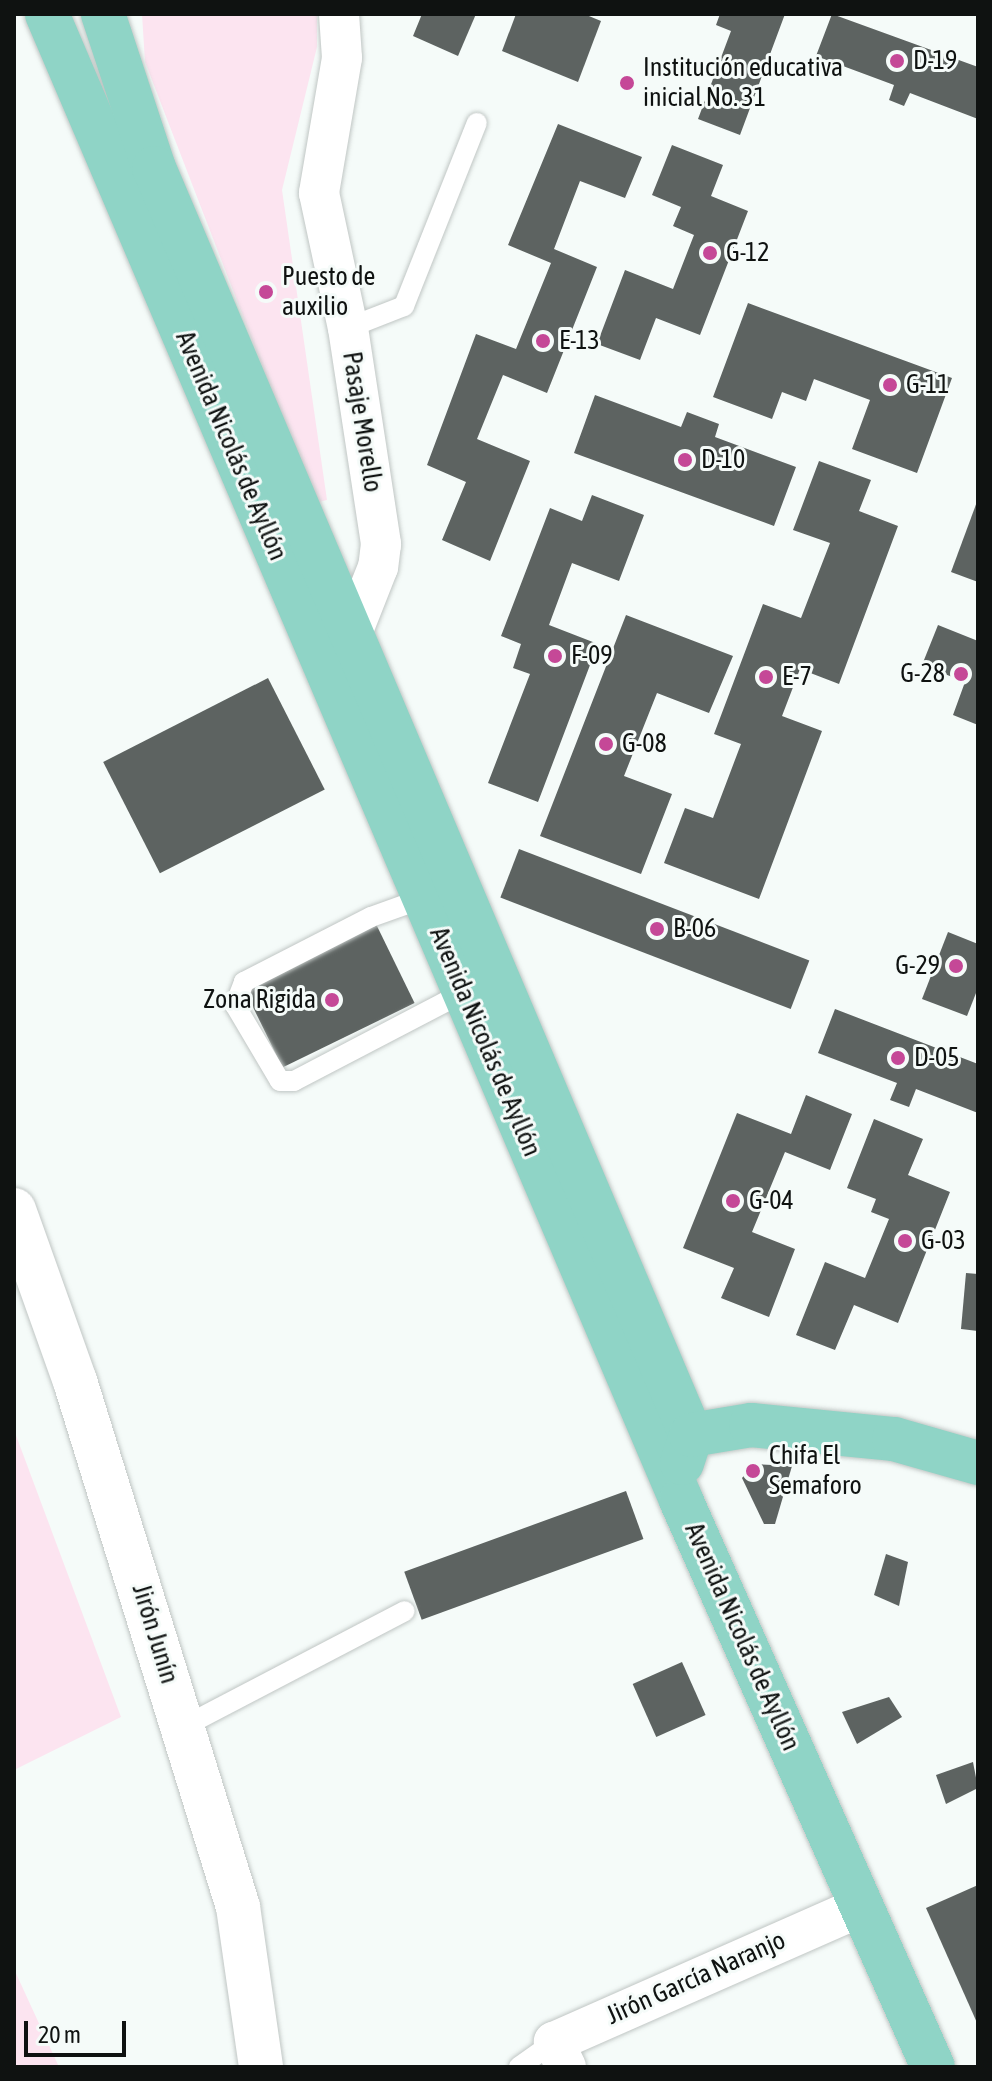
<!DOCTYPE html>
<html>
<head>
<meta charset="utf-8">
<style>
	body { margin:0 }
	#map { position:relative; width:992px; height:2081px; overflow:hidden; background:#f5fbf9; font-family:"Asap Condensed",sans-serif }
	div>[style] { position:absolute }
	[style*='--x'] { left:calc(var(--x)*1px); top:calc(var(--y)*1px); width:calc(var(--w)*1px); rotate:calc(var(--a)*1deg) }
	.green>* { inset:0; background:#fce4f0 }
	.building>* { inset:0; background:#5d6361; transform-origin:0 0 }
	.roads { filter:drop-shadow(0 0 2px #c0c6c4) drop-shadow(0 0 2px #c0c6c4) }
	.service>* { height:20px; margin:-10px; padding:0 10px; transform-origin:10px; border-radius:10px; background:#fff }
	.minor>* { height:40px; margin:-20px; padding:0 20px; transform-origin:20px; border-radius:20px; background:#fff }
	.tertiary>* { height:44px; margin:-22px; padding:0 22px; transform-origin:22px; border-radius:22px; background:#fff }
	.primary>* { height:44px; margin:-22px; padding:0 22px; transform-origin:22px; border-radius:22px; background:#8fd4c6 }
	.dots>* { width:22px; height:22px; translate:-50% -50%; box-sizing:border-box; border:4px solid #f5fbf9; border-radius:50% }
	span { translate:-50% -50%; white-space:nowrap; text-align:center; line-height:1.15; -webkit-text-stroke:6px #f5fbf9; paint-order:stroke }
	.poi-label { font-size:26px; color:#0f1211 }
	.left { translate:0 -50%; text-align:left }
	.right { translate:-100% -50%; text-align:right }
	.street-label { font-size:26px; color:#0f1211 }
	.frame { position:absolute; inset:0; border:16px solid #0f1211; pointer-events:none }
	.scale { position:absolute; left:24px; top:2021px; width:102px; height:36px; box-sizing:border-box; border:4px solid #0f1211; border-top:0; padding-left:10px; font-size:24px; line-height:28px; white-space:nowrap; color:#0f1211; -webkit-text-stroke:6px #f5fbf9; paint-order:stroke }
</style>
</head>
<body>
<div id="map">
	<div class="green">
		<div style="clip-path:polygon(142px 14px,317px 14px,317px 47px,282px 190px,327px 500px,315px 503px,145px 62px)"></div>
		<div style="clip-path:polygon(14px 1430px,121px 1717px,14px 1770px)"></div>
		<div style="clip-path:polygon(14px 1969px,59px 2067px,14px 2067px)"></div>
	</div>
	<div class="building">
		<div style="clip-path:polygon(422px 14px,476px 14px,458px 56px,413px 36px)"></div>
		<div style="clip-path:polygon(516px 14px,584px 14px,601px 21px,578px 82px,502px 51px)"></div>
		<div style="clip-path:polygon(720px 14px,785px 14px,740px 135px,698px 119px,731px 31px,716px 25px)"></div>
		<div style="clip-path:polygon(832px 14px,978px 67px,978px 119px,910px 93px,904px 106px,889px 100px,894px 85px,816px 56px)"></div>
		<div style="clip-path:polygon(558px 124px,642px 157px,625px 198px,580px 181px,554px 249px,597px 267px,547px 393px,503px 375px,477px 439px,530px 461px,490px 561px,442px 540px,466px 482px,427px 465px,476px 334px,516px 349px,551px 263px,508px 245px)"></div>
		<div style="clip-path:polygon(672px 145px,723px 165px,711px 196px,748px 211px,700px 335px,656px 318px,640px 360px,597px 344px,625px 270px,673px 289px,694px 235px,673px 226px,681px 207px,652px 195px)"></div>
		<div style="clip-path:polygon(748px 303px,952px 378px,917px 473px,852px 449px,870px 400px,814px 379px,806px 401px,782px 392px,772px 419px,713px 397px)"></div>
		<div style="clip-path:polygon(595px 395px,681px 427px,687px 412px,719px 424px,715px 437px,796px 467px,774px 526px,574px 453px)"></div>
		<div style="clip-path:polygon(819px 461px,871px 480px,859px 511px,898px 526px,839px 684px,800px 669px,782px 716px,822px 731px,759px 899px,664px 863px,685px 808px,713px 818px,741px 744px,714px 734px,763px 604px,801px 618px,830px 543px,793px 530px)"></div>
		<div style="clip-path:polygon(592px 495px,644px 515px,619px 581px,572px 563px,549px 625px,598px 644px,538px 802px,488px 783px,530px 674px,513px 668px,521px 644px,501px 636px,550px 508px,582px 521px)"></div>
		<div style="clip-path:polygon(978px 499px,978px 582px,951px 572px)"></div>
		<div style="clip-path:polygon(626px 615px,733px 656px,709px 713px,657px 693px,624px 776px,672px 794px,641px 874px,540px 836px)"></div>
		<div style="clip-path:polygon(938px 625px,978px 641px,978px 725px,953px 715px,965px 682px,922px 665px)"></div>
		<div style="left:268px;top:678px;width:125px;height:185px;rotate:63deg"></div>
		<div style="left:519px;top:849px;width:311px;height:52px;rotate:21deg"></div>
		<div style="left:376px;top:924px;width:88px;height:147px;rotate:64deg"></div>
		<div style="clip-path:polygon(948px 932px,978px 944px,978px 988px,967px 1016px,922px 999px)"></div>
		<div style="clip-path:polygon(835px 1009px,978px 1064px,978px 1113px,916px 1089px,909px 1107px,890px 1100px,897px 1083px,818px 1053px)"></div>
		<div style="clip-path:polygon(806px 1095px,852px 1114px,830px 1170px,785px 1152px,752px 1232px,795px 1249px,769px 1317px,721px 1298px,734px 1268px,683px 1248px,737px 1113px,791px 1134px)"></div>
		<div style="clip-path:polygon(874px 1119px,923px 1139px,908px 1175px,950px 1192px,898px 1323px,854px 1305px,835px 1350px,796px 1335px,825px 1262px,865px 1278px,889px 1219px,871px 1212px,876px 1199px,847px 1188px)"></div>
		<div style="clip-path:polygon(966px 1273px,978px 1274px,978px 1331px,961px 1329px)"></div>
		<div style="clip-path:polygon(754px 1464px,792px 1466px,775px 1524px,764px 1524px,742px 1478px)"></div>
		<div style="left:626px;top:1491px;width:51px;height:236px;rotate:70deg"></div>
		<div style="clip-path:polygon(886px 1554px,908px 1562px,899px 1606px,874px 1595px)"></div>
		<div style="left:682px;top:1662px;width:58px;height:54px;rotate:66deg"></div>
		<div style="clip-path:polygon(889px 1697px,902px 1717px,857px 1744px,842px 1712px)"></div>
		<div style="clip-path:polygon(973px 1762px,978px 1788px,946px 1804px,936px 1775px)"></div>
		<div style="clip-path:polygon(978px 1885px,978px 2025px,926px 1908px)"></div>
	</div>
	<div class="roads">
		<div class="service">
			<div style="--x:348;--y:328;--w:60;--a:-21.4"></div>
			<div style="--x:404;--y:306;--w:197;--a:-68.3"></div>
			<div style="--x:424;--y:898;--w:56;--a:160.3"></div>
			<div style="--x:371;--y:917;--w:143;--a:152.9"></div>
			<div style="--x:244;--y:982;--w:25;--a:111"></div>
			<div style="--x:235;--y:1005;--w:88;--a:59.4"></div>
			<div style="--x:280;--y:1081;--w:14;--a:0"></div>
			<div style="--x:294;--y:1081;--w:192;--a:-27.6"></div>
			<div style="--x:183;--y:1727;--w:250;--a:-27.6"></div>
			<div style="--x:519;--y:2067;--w:43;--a:-35.5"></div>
		</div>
		<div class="minor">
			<div style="--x:339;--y:14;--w:44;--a:86.1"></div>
			<div style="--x:342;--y:58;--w:137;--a:99.7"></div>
			<div style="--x:319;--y:193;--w:138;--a:77.9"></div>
			<div style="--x:348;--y:328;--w:219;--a:81.3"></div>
			<div style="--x:381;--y:544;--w:23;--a:97"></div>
			<div style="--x:378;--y:567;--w:76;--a:111.5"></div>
			<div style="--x:566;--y:2067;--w:28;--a:-116"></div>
			<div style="--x:554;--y:2042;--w:338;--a:-23.8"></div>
		</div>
		<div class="tertiary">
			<div style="--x:14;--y:1210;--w:182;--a:70.4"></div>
			<div style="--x:75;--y:1381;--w:551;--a:72.78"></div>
			<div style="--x:238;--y:1907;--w:162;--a:81.8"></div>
		</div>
		<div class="primary">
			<div style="--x:47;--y:14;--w:1616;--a:66.89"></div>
			<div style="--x:681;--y:1500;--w:620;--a:66.04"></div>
			<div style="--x:103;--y:14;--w:162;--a:71.7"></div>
			<div style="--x:154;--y:168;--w:1376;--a:67.03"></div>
			<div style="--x:682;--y:1463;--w:29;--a:-72"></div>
			<div style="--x:691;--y:1435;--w:61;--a:-9.5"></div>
			<div style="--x:751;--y:1425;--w:144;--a:5.6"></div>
			<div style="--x:894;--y:1439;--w:87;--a:15.9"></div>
		</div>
	</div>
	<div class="dots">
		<div style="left:897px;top:61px;background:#c54897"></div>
		<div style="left:627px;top:83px;background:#c54897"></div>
		<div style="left:710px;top:253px;background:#c54897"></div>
		<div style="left:266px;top:292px;background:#c54897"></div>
		<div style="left:543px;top:341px;background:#c54897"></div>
		<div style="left:890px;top:385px;background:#c54897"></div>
		<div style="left:685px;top:460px;background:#c54897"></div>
		<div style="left:555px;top:656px;background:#c54897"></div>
		<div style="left:961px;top:674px;background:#c54897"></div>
		<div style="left:766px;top:677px;background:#c54897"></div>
		<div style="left:606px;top:744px;background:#c54897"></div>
		<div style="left:657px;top:929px;background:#c54897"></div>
		<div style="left:956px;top:966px;background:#c54897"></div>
		<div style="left:332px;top:1000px;background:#c54897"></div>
		<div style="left:898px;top:1058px;background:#c54897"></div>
		<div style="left:733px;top:1201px;background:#c54897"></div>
		<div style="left:905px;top:1241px;background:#c54897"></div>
		<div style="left:753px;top:1471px;background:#c54897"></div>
	</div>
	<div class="poi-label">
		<span class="left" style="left:913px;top:61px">D-19</span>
		<span class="left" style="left:643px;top:83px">Institución educativa<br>inicial No. 31</span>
		<span class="left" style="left:726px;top:253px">G-12</span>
		<span class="left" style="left:282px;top:292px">Puesto de<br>auxilio</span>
		<span class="left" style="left:559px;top:341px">E-13</span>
		<span class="left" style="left:906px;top:385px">G-11</span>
		<span class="left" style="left:701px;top:460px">D-10</span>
		<span class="left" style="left:571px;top:656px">F-09</span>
		<span class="right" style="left:945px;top:674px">G-28</span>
		<span class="left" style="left:782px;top:677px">E-7</span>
		<span class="left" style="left:622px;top:744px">G-08</span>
		<span class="left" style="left:673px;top:929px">B-06</span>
		<span class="right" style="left:940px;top:966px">G-29</span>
		<span class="right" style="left:316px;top:1000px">Zona Rigida</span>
		<span class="left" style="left:914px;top:1058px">D-05</span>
		<span class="left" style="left:749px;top:1201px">G-04</span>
		<span class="left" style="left:921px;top:1241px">G-03</span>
		<span class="left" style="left:769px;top:1471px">Chifa El<br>Semaforo</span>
	</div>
	<div class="street-label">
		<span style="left:362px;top:422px;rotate:81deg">Pasaje Morello</span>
		<span style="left:231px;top:446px;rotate:67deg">Avenida Nicolás de Ayllón</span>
		<span style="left:485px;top:1042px;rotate:67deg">Avenida Nicolás de Ayllón</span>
		<span style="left:155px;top:1634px;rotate:73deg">Jirón Junín</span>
		<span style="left:742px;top:1637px;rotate:66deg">Avenida Nicolás de Ayllón</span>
		<span style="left:696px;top:1978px;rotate:-24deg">Jirón García Naranjo</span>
	</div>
	<div class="frame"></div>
	<div class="scale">20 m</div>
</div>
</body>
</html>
